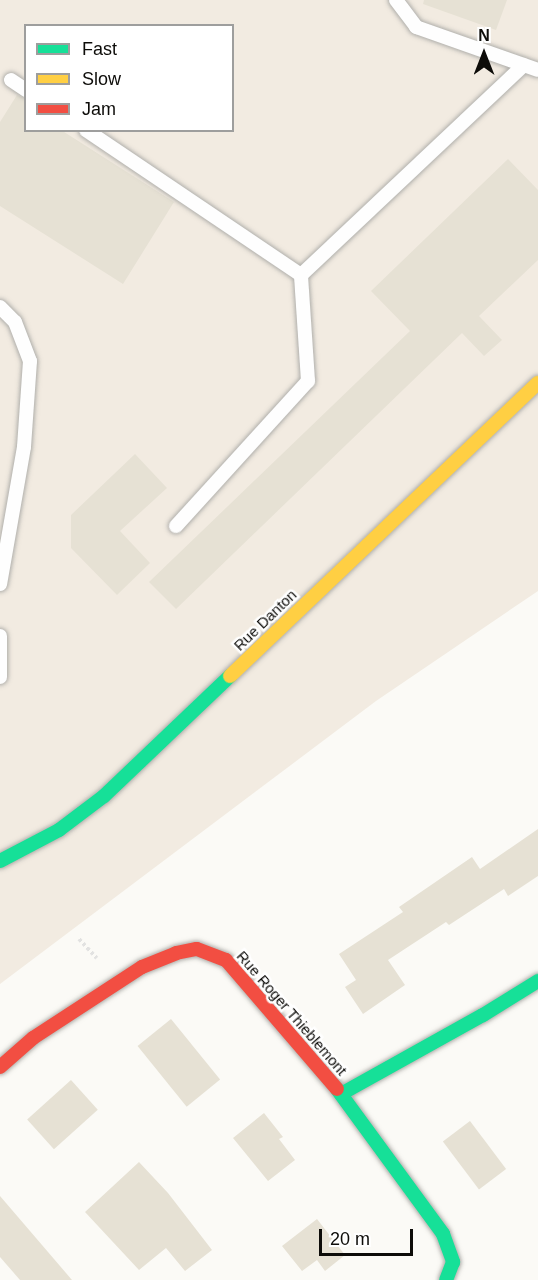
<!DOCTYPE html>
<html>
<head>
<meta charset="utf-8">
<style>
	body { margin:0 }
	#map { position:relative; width:538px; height:1280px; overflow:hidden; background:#fbfaf6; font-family:Arial,sans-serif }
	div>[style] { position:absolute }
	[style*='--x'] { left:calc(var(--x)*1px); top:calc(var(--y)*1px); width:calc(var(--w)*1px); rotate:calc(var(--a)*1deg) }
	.industrial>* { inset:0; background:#f2ebe1 }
	.building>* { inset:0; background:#e6e1d4; transform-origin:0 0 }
	.path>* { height:4px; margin-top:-2px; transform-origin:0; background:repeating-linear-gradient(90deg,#e2e2e1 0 3px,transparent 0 6px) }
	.roads { filter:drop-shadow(0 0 2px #b0afab) drop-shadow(0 0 2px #b0afab) }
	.lane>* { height:14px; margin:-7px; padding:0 7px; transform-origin:7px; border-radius:7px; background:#fefefe }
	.fast>* { height:14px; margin:-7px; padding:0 7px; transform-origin:7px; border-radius:7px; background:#16e098 }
	.slow>* { height:14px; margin:-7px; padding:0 7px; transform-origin:7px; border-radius:7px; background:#ffcf43 }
	.jam>* { height:14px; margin:-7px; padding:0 7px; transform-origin:7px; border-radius:7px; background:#f24e42 }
	span { translate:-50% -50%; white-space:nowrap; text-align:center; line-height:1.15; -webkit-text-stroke:5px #fff; paint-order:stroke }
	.street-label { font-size:15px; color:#0d0c09 }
	.legend { position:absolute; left:24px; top:24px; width:210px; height:108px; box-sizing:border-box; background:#fff; border:2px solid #9e9e9d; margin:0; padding:8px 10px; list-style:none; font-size:18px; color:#0d0c09 }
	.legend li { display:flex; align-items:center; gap:12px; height:30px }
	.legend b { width:30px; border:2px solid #9e9e9d }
	.north { position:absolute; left:454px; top:24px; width:60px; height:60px; -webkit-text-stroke:4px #fff; paint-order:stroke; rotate:0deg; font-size:16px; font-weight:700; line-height:24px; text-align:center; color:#0d0c09 }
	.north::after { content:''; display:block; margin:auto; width:21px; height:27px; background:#0d0c09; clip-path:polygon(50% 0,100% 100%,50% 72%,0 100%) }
	.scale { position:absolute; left:319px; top:1229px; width:94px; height:27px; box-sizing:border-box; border:3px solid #0d0c09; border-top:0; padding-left:8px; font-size:18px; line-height:21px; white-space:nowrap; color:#0d0c09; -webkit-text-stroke:4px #fff; paint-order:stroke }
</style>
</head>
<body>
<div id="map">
	<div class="industrial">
		<div style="clip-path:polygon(evenodd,0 0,538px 0,538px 591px,376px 701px,0 984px,0 0,26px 26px,232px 26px,232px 130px,26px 130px,26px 26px)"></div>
	</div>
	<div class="building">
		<div style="clip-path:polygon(424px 0,507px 0,496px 30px,423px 4px)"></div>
		<div style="clip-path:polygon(17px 95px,26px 99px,26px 130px,61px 130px,174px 202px,123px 284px,0 206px,0 122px)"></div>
		<div style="clip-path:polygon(508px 159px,538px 190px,538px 260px,479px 316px,502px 340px,484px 356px,462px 333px,176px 609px,149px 582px,410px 331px,371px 291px)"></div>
		<div style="clip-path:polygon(135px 454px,167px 488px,120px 531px,150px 563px,117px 595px,71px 548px,71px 515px)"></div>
		<div style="clip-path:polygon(538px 829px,538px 876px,508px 896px,504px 889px,449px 925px,446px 922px,388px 960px,405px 985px,363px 1014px,345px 987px,356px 980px,339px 954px,403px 912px,399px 907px,472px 857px,480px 869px)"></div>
		<div style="left:171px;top:1019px;width:78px;height:43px;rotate:51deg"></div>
		<div style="left:71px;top:1080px;width:40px;height:59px;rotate:48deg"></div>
		<div style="clip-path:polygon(264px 1113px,283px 1137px,279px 1139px,295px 1160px,268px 1181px,233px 1138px)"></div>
		<div style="left:470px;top:1121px;width:60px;height:34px;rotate:53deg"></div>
		<div style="clip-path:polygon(139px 1162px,168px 1193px,212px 1250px,185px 1271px,166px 1248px,139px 1270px,85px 1212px)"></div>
		<div style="clip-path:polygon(0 1196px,72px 1280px,20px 1280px,0 1257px)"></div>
		<div style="clip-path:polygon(317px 1219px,345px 1255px,325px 1271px,317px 1260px,302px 1271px,282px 1246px)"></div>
	</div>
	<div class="path">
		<div style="--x:79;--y:939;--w:26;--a:47"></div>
	</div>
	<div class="roads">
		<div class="lane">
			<div style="--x:396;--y:0;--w:34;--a:53"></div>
			<div style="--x:416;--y:27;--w:129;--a:19.4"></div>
			<div style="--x:11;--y:80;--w:18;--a:34"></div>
			<div style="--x:86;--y:130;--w:259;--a:34"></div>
			<div style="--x:301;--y:275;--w:306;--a:-43.3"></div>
			<div style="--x:0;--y:307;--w:21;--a:45"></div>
			<div style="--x:15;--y:322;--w:42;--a:69"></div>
			<div style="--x:30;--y:361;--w:86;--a:94"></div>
			<div style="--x:24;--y:447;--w:139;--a:99.9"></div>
			<div style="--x:176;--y:526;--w:196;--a:-47.7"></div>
			<div style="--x:308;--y:381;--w:106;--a:-93.8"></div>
			<div style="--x:0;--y:636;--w:41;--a:90"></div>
		</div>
		<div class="fast">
			<div style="--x:0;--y:861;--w:67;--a:-27.7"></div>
			<div style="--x:59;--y:830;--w:56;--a:-37.1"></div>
			<div style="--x:104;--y:796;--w:174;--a:-43.6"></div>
			<div style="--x:337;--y:1089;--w:180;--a:53.8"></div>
			<div style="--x:443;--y:1234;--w:30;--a:70"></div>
			<div style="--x:453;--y:1262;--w:19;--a:111"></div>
			<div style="--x:341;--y:1094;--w:162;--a:-29.1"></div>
			<div style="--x:483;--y:1015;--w:65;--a:-31.7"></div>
		</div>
		<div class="slow">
			<div style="--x:230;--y:676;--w:425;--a:-43.6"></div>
		</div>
		<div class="jam">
			<div style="--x:0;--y:1067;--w:44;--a:-41.3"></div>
			<div style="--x:33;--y:1038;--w:130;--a:-33.1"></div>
			<div style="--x:142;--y:967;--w:37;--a:-22"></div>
			<div style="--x:176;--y:953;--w:21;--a:-11"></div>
			<div style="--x:197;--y:949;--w:31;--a:21"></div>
			<div style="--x:226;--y:960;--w:170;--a:49.3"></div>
		</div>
	</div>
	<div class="street-label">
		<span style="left:265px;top:620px;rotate:-44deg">Rue Danton</span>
		<span style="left:292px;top:1013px;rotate:49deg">Rue Roger Thieblemont</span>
	</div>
	<ul class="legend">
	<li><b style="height:8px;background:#16e098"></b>Fast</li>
	<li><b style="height:8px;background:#ffcf43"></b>Slow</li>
	<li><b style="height:8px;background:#f24e42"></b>Jam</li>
	</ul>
	<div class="north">N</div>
	<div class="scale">20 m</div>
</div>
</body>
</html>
